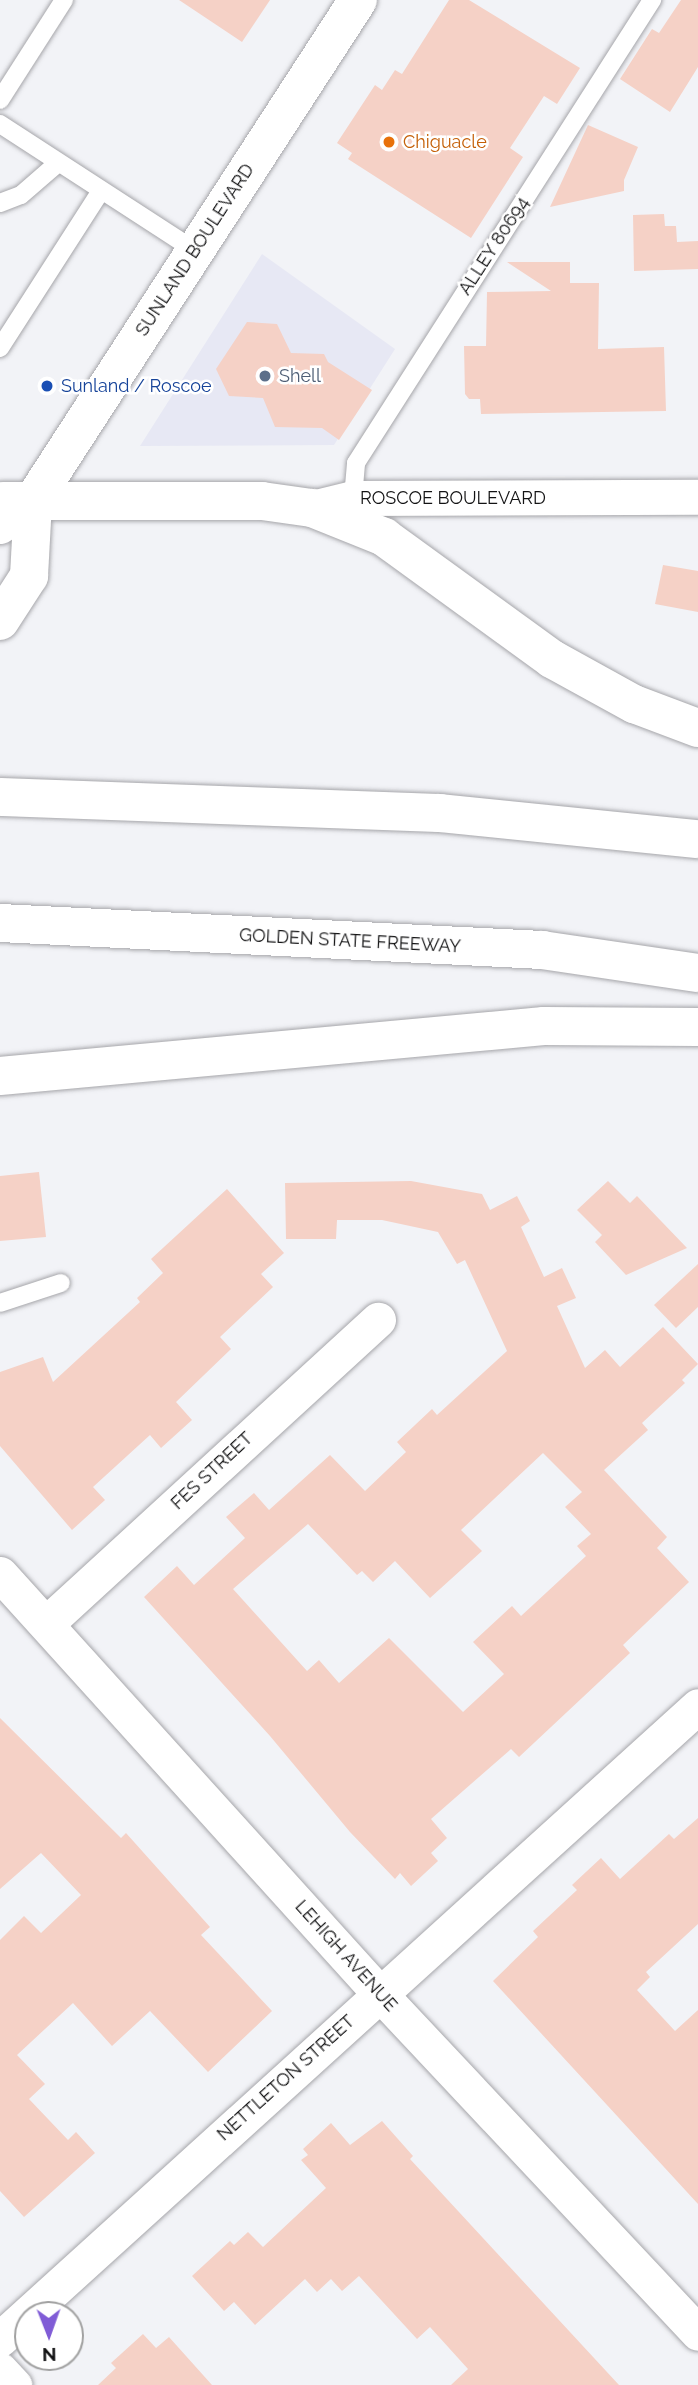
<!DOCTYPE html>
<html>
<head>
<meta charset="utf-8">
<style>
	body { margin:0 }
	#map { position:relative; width:698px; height:2385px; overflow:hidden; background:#f2f3f7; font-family:Raleway,sans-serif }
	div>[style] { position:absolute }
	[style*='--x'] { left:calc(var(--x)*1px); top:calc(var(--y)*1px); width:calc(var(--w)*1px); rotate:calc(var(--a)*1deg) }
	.built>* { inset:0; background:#e7e8f4 }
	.building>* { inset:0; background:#f5d1c6 }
	.roads { filter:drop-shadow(0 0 2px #a6a6aa) drop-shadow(0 0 2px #a6a6aa) }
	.service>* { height:18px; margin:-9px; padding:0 9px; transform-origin:9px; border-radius:9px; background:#fff }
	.minor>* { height:35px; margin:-17.5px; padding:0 17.5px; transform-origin:17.5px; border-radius:17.5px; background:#fff }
	.secondary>* { height:38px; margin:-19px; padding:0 19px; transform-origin:19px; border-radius:19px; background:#fff }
	.primary>* { height:38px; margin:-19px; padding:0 19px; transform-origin:19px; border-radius:19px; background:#fff }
	.motorway>* { height:38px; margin:-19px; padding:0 19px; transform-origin:19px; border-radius:19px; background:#fff }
	.dots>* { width:19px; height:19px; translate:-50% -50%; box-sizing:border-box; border:4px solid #fff; border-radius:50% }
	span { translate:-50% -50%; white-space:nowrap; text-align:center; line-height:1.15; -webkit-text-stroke:5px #fff; paint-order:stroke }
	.food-label { font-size:18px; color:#c56008 }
	.left { translate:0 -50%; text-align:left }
	.street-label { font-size:18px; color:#131314 }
	.service-label { font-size:18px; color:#4e5e75 }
	.transit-label { font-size:18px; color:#164399 }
	.north { position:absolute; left:14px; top:2301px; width:70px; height:70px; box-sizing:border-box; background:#fff; border:2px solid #a1a1a1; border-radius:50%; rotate:179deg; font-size:19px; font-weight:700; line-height:28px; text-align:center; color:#131314 }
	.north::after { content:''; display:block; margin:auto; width:24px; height:32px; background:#805cd6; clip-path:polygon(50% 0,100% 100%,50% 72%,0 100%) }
</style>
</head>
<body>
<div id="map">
	<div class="built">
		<div style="clip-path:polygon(262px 254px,395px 349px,334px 445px,140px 446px)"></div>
	</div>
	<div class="building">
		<div style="clip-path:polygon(179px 0,270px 0,242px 42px)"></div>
		<div style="clip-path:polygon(449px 0,469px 0,580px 68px,557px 104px,544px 96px,510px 148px,523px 157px,471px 238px,348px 159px,352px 153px,337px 143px,375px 85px,382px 90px,395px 70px,402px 74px)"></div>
		<div style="clip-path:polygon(681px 0,698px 0,698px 67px,670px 112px,620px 79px,652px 29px,659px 33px)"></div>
		<div style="clip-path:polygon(588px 125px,638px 147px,624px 180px,624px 191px,550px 207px)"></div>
		<div style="clip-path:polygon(664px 214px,665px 226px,676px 226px,677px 242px,698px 241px,698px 269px,634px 271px,633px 215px)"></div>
		<div style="clip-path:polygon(507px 262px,570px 262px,570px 283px,599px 283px,598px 349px,664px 347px,666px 411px,481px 414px,480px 399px,469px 399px,465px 394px,464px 346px,486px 346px,487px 292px,551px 291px)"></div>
		<div style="clip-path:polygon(247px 322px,277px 324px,291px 353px,324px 354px,328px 362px,372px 390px,339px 440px,322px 428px,275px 427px,263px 398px,229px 396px,216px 369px)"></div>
		<div style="clip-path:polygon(663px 565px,698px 571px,698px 612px,655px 604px)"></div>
		<div style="clip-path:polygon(39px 1172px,46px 1237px,0 1241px,0 1176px)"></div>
		<div style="clip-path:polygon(evenodd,411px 1181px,482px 1194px,490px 1210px,517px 1196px,530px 1221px,521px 1227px,544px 1277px,562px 1268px,576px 1298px,557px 1306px,585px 1368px,605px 1350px,620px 1367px,663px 1327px,698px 1364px,682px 1380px,685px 1383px,642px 1423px,648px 1430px,604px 1470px,667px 1537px,657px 1548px,689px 1582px,623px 1645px,630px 1653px,519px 1757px,511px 1749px,431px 1819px,447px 1838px,431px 1853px,438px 1861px,411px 1886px,400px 1873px,395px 1879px,350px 1832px,270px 1736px,144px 1597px,177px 1566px,194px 1585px,245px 1538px,226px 1517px,254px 1493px,269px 1510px,330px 1455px,365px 1491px,406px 1452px,397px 1442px,432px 1409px,437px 1415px,507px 1351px,465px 1260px,457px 1264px,438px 1232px,382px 1220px,337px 1220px,336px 1239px,286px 1239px,285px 1183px,411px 1181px,543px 1453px,582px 1492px,565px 1507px,591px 1534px,577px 1546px,586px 1556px,521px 1616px,512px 1606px,473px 1642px,504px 1674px,463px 1712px,389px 1638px,339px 1683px,319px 1660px,307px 1671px,233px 1589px,308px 1524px,357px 1575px,362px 1571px,373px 1582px,395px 1561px,430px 1598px,482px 1551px,461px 1530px,543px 1453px)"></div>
		<div style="clip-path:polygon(608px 1181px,630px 1203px,637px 1196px,687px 1248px,626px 1275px,595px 1242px,602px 1235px,577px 1210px)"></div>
		<div style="clip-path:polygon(227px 1189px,284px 1253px,261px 1274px,273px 1287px,220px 1337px,231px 1349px,176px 1402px,192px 1420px,161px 1448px,150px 1435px,93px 1487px,105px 1500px,72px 1530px,0 1446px,0 1372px,43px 1357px,53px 1382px,140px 1302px,137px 1298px,163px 1273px,151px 1259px)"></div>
		<div style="clip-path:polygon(698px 1264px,698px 1307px,676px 1328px,654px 1305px)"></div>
		<div style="clip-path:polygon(0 1718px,121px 1838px,126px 1833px,210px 1927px,201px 1935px,272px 2011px,208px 2072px,150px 2011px,112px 2046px,73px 2003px,17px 2055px,45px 2084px,29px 2099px,68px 2140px,76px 2132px,95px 2153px,24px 2217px,0 2191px,0 1940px,24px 1916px,41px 1933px,81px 1895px,41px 1853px,0 1889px)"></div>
		<div style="clip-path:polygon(698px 1818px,698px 1924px,646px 1972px,650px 1977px,637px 1990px,675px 2031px,698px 2010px,698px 2204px,493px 1981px,538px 1937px,533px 1931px,577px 1890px,572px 1885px,601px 1858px,620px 1879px,669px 1834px,674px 1839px)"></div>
		<div style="clip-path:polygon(382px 2121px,413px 2156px,410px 2159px,619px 2385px,451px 2385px,468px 2369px,430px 2327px,417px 2339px,359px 2276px,342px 2291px,331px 2279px,317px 2292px,305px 2279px,255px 2325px,234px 2302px,224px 2311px,192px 2276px,230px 2241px,234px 2245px,248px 2232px,263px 2247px,326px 2188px,301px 2160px,308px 2155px,303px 2149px,331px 2123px,350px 2145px)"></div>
		<div style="clip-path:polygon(143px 2334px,156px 2348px,169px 2337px,212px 2385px,98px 2385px,116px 2368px,111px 2363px)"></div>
	</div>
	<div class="roads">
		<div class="service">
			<div style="--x:0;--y:100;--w:119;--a:-57.4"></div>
			<div style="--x:0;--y:124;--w:231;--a:33"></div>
			<div style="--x:0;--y:203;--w:22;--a:-21"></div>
			<div style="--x:21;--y:195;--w:49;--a:-40.9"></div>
			<div style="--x:0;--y:348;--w:185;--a:-57.3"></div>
			<div style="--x:353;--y:498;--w:35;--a:-85"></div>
			<div style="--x:356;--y:463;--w:550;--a:-57.41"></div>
			<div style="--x:0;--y:1303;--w:64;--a:-18.2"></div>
		</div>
		<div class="minor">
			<div style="--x:312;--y:508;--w:42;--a:-13.7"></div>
			<div style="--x:353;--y:498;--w:345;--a:-0.2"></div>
			<div style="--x:0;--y:1574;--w:565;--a:47.87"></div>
			<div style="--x:379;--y:1993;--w:466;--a:46.8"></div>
			<div style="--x:47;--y:1623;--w:449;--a:-42.5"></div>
			<div style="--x:0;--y:2339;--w:942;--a:-42.2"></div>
			<div style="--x:0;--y:2370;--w:21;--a:47"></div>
		</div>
		<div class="secondary">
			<div style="--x:3;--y:501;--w:259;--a:0"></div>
			<div style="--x:262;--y:501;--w:50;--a:8"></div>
		</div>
		<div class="primary">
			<div style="--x:0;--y:525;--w:41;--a:-36"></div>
			<div style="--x:33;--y:501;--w:597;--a:-57.03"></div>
			<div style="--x:0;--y:621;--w:54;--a:-57.2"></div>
			<div style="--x:29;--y:576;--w:75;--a:-86.9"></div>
		</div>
		<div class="motorway">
			<div style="--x:312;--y:508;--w:78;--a:21.9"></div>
			<div style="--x:384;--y:537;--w:208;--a:36"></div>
			<div style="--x:552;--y:659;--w:94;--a:28.8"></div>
			<div style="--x:634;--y:704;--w:68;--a:20.6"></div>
			<div style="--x:0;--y:797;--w:440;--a:2.1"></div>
			<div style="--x:440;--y:813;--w:259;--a:5.8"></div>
			<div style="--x:0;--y:923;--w:543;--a:2.85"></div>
			<div style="--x:542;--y:950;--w:158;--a:8.4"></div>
			<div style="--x:0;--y:1076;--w:546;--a:-5.25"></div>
			<div style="--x:544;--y:1026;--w:154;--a:0.4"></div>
		</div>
	</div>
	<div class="dots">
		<div style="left:389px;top:142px;background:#e8710a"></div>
		<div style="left:265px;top:376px;background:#5c6f8a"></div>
		<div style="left:47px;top:386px;background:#1a4fb4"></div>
	</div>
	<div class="food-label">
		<span class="left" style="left:403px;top:142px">Chiguacle</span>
	</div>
	<div class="street-label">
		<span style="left:494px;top:246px;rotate:-57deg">ALLEY 80694</span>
		<span style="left:195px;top:250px;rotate:-57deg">SUNLAND BOULEVARD</span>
		<span style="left:453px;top:498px">ROSCOE BOULEVARD</span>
		<span style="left:350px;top:941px;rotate:3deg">GOLDEN STATE FREEWAY</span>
		<span style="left:212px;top:1471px;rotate:-43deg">FES STREET</span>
		<span style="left:346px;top:1956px;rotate:48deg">LEHIGH AVENUE</span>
		<span style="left:286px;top:2078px;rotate:-42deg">NETTLETON STREET</span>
	</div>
	<div class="service-label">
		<span class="left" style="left:279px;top:376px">Shell</span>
	</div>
	<div class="transit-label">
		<span class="left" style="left:61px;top:386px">Sunland / Roscoe</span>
	</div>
	<div class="north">N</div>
</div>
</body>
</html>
